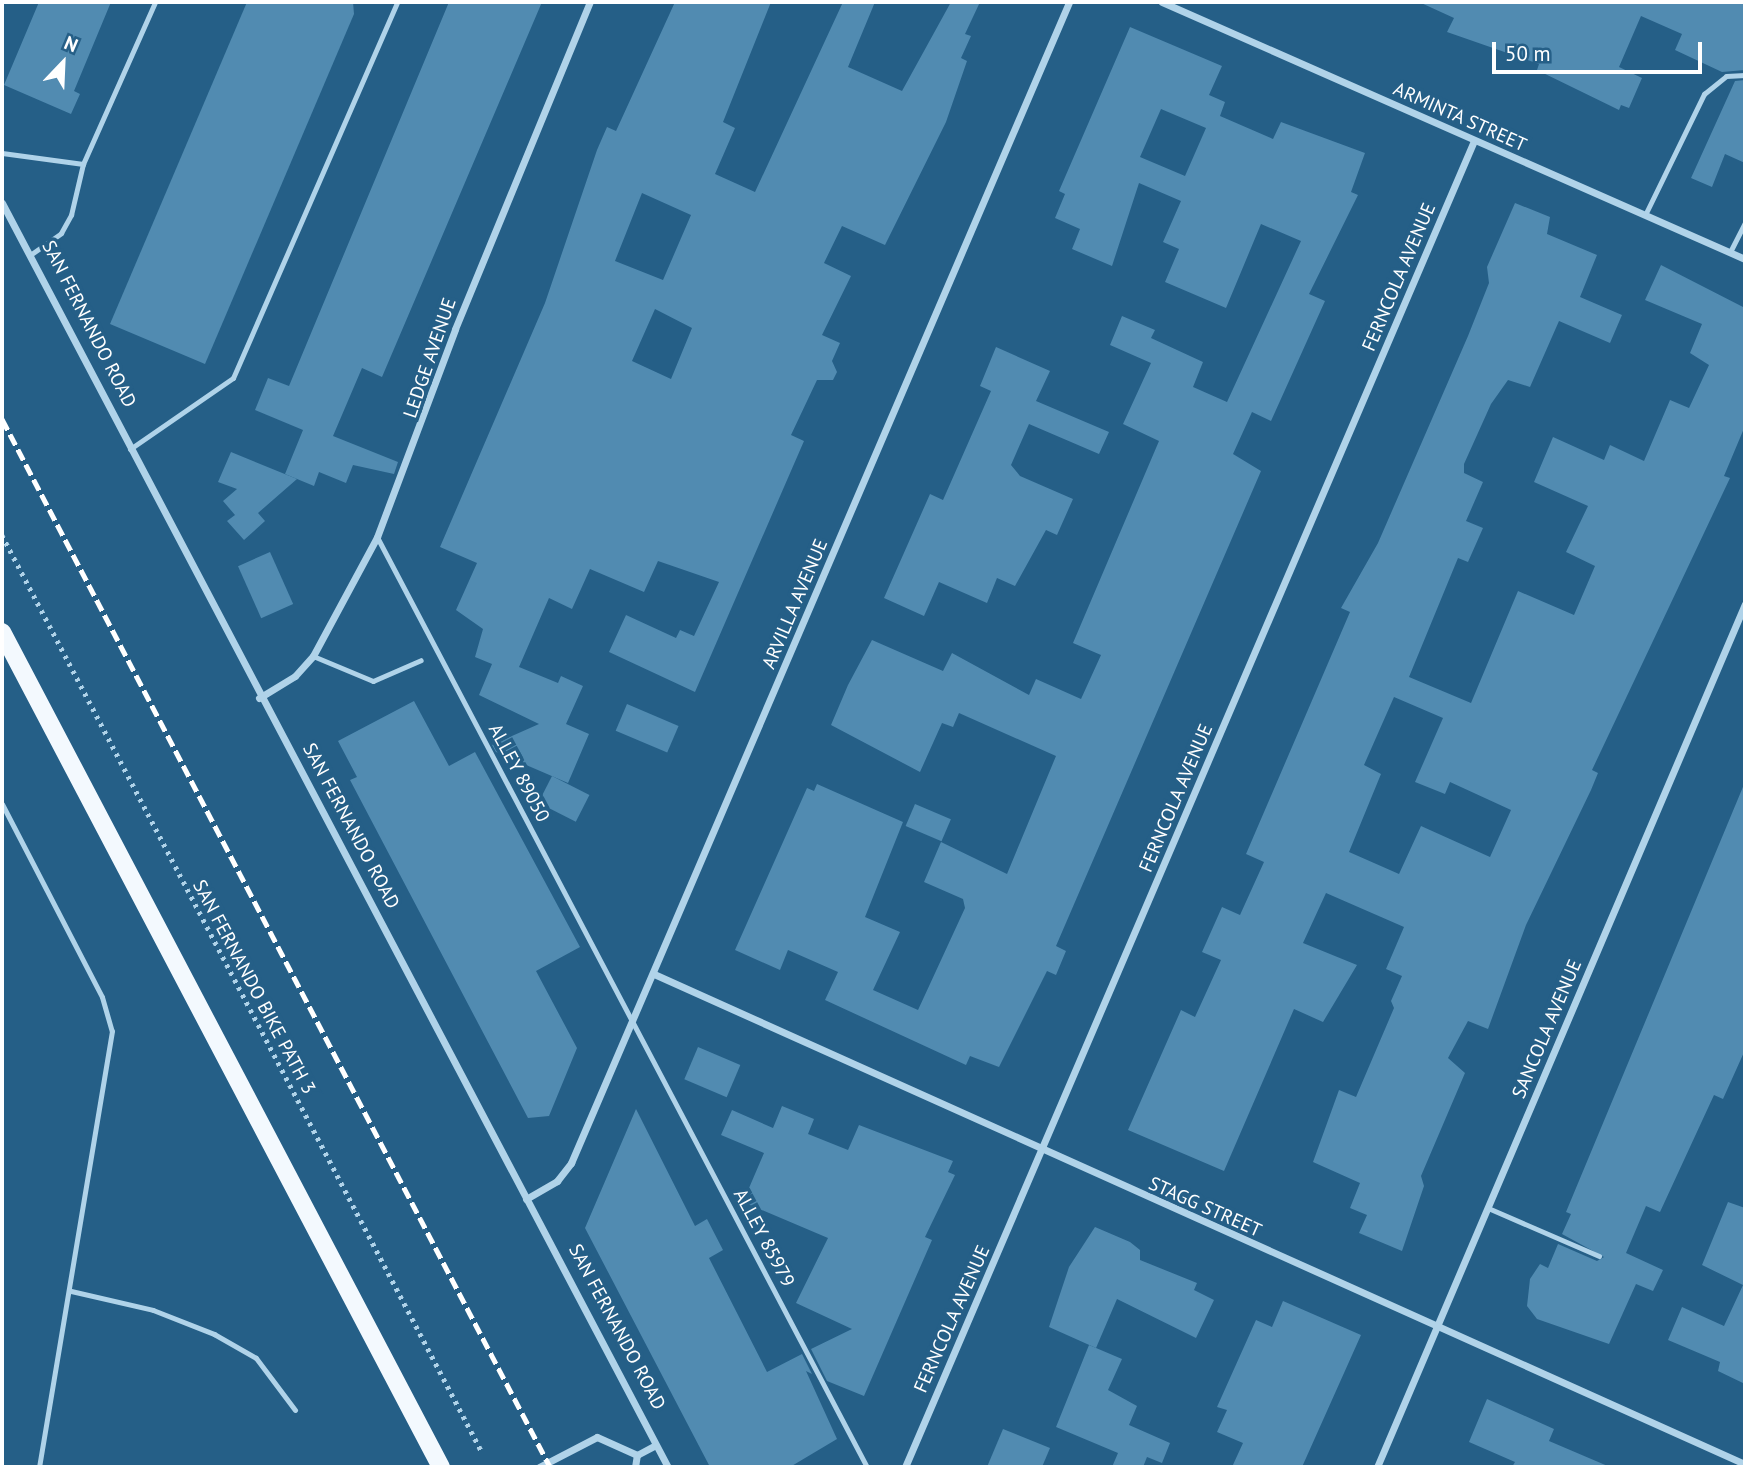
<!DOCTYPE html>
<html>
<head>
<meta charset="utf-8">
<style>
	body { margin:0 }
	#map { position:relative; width:1747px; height:1469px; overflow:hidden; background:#255f87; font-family:"PT Sans",sans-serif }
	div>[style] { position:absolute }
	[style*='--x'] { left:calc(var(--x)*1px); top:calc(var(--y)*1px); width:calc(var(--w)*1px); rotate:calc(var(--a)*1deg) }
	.building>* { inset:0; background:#518bb1; transform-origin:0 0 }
	.path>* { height:4.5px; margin-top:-2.25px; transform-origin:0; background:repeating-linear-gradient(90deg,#b0d3e9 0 3.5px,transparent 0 8.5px) }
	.service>* { height:5px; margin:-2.5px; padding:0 2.5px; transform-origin:2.5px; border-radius:2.5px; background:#b0d3e9 }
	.minor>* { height:7px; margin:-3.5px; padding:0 3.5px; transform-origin:3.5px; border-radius:3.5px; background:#b0d3e9 }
	.primary>* { height:18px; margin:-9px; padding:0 9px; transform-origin:9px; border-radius:9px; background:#f3f9fe }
	.rail>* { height:5px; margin-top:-2.5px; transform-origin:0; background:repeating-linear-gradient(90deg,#fff 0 12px,transparent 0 17px) }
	span { translate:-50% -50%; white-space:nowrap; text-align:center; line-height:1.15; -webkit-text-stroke:7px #255f87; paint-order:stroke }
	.street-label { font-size:19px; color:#fff }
	.frame { position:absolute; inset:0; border:4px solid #fff; pointer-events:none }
	.north { position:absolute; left:28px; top:28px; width:70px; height:70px; -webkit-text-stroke:5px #255f87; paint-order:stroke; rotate:23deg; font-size:19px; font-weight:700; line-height:28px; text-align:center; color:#fff }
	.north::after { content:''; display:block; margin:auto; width:24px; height:32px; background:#fff; clip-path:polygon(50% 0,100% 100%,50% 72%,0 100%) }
	.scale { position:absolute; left:1492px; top:42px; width:210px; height:32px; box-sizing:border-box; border:4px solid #fff; border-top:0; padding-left:9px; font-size:21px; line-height:24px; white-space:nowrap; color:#fff; -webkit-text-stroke:5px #255f87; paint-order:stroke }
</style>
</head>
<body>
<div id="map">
	<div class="building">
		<div style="clip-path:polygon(39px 2px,111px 2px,74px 91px,80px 94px,71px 114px,4px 85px)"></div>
		<div style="clip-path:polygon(247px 2px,353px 2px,354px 14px,205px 364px,110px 324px)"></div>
		<div style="clip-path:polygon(449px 2px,542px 2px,382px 377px,362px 368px,333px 436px,398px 462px,394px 474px,353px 465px,346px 483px,319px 472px,314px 486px,285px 474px,303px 430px,255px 410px,268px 378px,289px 386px)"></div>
		<div style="clip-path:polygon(evenodd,675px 2px,771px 2px,723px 122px,735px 128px,715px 174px,755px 192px,843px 2px,875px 2px,848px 67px,902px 91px,951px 2px,980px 2px,965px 34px,971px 36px,961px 58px,967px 61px,946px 122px,885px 245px,842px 226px,824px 263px,851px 276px,822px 335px,840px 343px,832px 361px,837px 372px,833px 380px,817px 380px,791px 435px,804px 441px,695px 692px,609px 652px,626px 615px,676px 638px,680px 630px,694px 636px,719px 582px,658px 561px,644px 592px,590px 569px,572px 609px,549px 598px,519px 667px,558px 683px,561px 676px,583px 686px,566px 724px,589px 734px,568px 783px,496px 752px,492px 745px,539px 724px,479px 695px,492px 664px,475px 657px,483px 629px,456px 610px,477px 563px,440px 547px,545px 303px,597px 150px,607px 127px,616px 131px,675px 2px,642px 193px,691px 215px,663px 280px,615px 261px,642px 193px,675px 2px,655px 309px,692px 328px,671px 379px,632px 361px,655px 309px)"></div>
		<div style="clip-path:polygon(1419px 2px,1745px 2px,1745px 70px,1722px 72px,1675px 50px,1682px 34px,1641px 16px,1619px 67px,1642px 78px,1629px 108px,1621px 105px,1619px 110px,1537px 70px,1539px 64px,1447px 32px,1454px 18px)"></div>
		<div style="clip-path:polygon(evenodd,1130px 27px,1222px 66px,1209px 95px,1225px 102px,1220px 116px,1273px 139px,1281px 122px,1365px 153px,1351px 192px,1358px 195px,1309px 294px,1325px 301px,1271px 421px,1252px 412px,1233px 454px,1261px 471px,1056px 946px,1066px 951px,1056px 975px,1047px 971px,999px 1067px,970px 1056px,966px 1065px,825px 1000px,838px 972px,788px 950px,780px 970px,735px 950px,807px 788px,814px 791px,817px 784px,903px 822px,865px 917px,900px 932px,873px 990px,918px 1010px,965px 908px,963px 899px,924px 882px,941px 842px,1007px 874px,1056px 756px,959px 713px,953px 727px,942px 723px,920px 772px,831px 725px,848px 685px,872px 640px,943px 671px,952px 653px,1029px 695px,1036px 679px,1081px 699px,1101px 655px,1073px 643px,1159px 441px,1123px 424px,1151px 363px,1110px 345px,1122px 316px,1155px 330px,1151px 338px,1203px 362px,1193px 387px,1227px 402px,1301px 241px,1261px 224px,1226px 308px,1165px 282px,1179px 249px,1163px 242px,1181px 201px,1139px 183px,1112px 266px,1072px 249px,1080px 229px,1055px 218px,1065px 194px,1059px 191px,1130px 27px,1161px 109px,1206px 128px,1185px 176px,1140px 157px,1161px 109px)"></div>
		<div style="clip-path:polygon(1745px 80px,1745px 163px,1725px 154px,1712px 187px,1691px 178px,1735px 81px)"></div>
		<div style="clip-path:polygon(evenodd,1515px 203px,1550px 217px,1547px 234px,1597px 255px,1580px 297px,1622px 315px,1610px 343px,1559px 321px,1530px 387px,1508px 380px,1491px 404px,1464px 464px,1464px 473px,1483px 482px,1466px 521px,1483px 528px,1468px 562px,1458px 558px,1409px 677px,1471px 703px,1518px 591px,1574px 615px,1595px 566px,1566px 552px,1588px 506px,1534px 482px,1553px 437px,1604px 460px,1610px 445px,1644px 461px,1670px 400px,1689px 408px,1709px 365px,1690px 353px,1702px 324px,1645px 300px,1661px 265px,1745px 308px,1745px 426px,1724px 476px,1730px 478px,1592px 770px,1598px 773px,1591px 790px,1526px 925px,1488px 1029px,1468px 1021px,1448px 1058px,1465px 1073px,1421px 1176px,1424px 1186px,1402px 1251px,1359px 1233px,1367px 1215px,1350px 1208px,1360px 1183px,1313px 1162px,1339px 1090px,1356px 1097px,1394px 1008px,1391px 1001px,1402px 976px,1386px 969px,1404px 927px,1326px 893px,1303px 943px,1357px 965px,1323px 1022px,1294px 1009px,1224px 1171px,1128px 1130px,1181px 1010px,1195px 1017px,1221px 960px,1202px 952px,1222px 907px,1240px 915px,1264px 862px,1246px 854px,1350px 612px,1341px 608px,1378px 543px,1468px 336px,1489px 283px,1487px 267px,1515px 203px,1394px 697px,1443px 718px,1415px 782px,1445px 794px,1450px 782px,1511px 810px,1490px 857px,1421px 826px,1399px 874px,1349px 852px,1381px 774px,1364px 765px,1394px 697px)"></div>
		<div style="clip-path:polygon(996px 347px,1050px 371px,1036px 401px,1109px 432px,1099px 454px,1029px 424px,1011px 465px,1020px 476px,1073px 499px,1057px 535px,1046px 530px,1015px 586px,997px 578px,987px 603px,939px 582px,924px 616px,884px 598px,930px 494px,943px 500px,991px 391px,980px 386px)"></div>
		<div style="clip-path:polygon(231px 452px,297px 479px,258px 513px,265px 521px,244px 540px,227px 521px,235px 515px,223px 501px,237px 489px,218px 482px)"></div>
		<div style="left:270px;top:552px;width:57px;height:35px;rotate:66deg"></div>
		<div style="clip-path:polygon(414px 701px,449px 766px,475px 752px,580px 947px,536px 971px,577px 1048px,549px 1116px,528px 1118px,350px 780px,357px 777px,338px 741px)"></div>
		<div style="left:627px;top:704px;width:56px;height:29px;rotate:23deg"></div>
		<div style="left:552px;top:776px;width:42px;height:30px;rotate:27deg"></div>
		<div style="clip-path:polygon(1745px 782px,1745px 1050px,1723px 1099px,1714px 1095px,1660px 1212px,1646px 1206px,1626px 1253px,1663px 1270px,1653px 1291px,1636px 1284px,1609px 1344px,1537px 1319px,1527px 1306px,1530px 1279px,1540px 1264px,1548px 1268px,1558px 1244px,1597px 1261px,1604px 1257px,1562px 1234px,1571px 1214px,1566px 1212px)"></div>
		<div style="left:915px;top:804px;width:39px;height:24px;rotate:23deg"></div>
		<div style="left:698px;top:1047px;width:46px;height:35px;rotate:23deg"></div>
		<div style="clip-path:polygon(782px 1106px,814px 1119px,808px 1134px,848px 1150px,859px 1125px,953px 1161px,948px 1172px,955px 1175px,925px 1237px,932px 1240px,864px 1396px,827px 1381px,811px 1349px,852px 1329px,796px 1303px,828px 1238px,743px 1202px,764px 1153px,721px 1135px,732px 1110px,773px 1128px)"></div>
		<div style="clip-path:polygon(636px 1109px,695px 1226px,707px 1219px,723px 1250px,709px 1258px,767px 1372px,802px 1354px,812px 1374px,806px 1371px,837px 1439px,790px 1467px,710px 1467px,585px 1228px)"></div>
		<div style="clip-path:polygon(1728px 1202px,1745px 1208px,1745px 1384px,1718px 1371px,1720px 1362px,1668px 1340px,1682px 1307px,1724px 1326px,1743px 1285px,1702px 1265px)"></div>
		<div style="clip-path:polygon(1095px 1227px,1130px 1242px,1140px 1250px,1140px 1260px,1197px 1283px,1194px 1290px,1214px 1300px,1196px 1338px,1117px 1299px,1096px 1348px,1049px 1327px,1069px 1267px)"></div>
		<div style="clip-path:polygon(1283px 1301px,1361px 1335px,1302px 1467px,1232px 1467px,1243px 1443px,1217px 1432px,1227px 1410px,1217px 1407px,1256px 1320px,1272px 1327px)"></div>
		<div style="clip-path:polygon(1089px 1345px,1122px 1359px,1108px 1390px,1137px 1406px,1129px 1425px,1170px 1443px,1162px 1463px,1147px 1457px,1143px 1467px,1112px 1467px,1118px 1453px,1056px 1427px)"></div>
		<div style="clip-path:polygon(1487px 1399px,1554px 1429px,1549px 1441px,1610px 1467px,1512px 1467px,1515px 1462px,1469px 1442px)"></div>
		<div style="clip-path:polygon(1003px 1429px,1050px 1448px,1042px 1467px,987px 1467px)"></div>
	</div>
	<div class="path">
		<div style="--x:2;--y:535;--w:1035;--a:62.37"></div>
	</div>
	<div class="service">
		<div style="--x:2;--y:153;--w:82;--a:7.7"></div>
		<div style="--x:1645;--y:215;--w:135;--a:-64"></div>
		<div style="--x:1704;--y:94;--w:28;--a:-39"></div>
		<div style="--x:1726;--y:76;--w:19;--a:-3"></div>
		<div style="--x:1730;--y:252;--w:34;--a:-63"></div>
		<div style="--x:30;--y:255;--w:38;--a:-35"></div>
		<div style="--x:61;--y:233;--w:21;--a:-61"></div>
		<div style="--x:71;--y:215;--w:52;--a:-76.8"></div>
		<div style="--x:83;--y:164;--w:177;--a:-66"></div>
		<div style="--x:130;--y:449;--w:125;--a:-34.6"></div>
		<div style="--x:233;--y:378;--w:410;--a:-66.4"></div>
		<div style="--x:377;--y:537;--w:1051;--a:62.22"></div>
		<div style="--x:313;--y:656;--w:65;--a:22.6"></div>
		<div style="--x:373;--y:681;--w:52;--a:-23.6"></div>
		<div style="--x:2;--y:804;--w:217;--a:62.6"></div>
		<div style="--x:102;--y:997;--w:35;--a:74"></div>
		<div style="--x:112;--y:1031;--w:442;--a:99.5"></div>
		<div style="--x:1488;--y:1208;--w:121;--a:23.4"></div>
		<div style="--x:71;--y:1291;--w:84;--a:13"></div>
		<div style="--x:153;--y:1310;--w:66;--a:21.5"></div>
		<div style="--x:214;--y:1334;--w:48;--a:29.7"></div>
		<div style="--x:256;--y:1358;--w:65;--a:53.1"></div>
	</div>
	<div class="minor">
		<div style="--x:1162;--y:2;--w:637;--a:23.79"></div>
		<div style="--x:2;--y:203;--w:1429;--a:62.22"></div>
		<div style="--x:259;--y:698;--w:42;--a:-31.4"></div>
		<div style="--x:295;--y:676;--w:27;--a:-48"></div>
		<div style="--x:313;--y:656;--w:135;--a:-61.7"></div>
		<div style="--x:377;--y:537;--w:222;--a:-69.4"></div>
		<div style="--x:455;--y:329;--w:354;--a:-67.6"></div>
		<div style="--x:654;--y:974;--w:1196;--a:24.19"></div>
		<div style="--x:526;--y:1199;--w:36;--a:-30"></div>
		<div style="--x:557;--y:1181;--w:23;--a:-52"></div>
		<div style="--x:571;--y:1163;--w:1263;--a:-66.78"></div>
		<div style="--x:637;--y:1455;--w:21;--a:-28"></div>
		<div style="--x:539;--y:1467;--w:65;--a:-27.3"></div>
		<div style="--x:597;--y:1437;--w:44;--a:24.2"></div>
		<div style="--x:635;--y:1467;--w:12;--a:-81"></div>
		<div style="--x:905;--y:1467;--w:1443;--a:-66.78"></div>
		<div style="--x:1377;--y:1467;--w:938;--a:-66.91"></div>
	</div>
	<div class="primary">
		<div style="--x:2;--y:632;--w:943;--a:62.27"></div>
	</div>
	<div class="rail">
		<div style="--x:2;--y:419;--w:1183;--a:62.39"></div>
	</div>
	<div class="street-label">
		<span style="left:1460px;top:117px;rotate:24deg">ARMINTA STREET</span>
		<span style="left:1399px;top:277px;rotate:-67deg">FERNCOLA AVENUE</span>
		<span style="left:89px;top:324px;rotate:63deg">SAN FERNANDO ROAD</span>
		<span style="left:430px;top:358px;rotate:-71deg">LEDGE AVENUE</span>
		<span style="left:795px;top:604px;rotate:-67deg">ARVILLA AVENUE</span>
		<span style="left:519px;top:773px;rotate:62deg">ALLEY 89050</span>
		<span style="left:1176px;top:798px;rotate:-67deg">FERNCOLA AVENUE</span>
		<span style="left:351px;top:826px;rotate:62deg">SAN FERNANDO ROAD</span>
		<span style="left:254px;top:987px;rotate:62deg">SAN FERNANDO BIKE PATH 3</span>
		<span style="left:1547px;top:1029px;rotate:-67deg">SANCOLA AVENUE</span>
		<span style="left:1205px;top:1207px;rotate:24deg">STAGG STREET</span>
		<span style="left:764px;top:1238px;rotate:62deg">ALLEY 85979</span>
		<span style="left:952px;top:1319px;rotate:-66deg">FERNCOLA AVENUE</span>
		<span style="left:617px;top:1327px;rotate:62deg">SAN FERNANDO ROAD</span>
	</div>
	<div class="frame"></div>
	<div class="north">N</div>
	<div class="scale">50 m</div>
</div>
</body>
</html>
